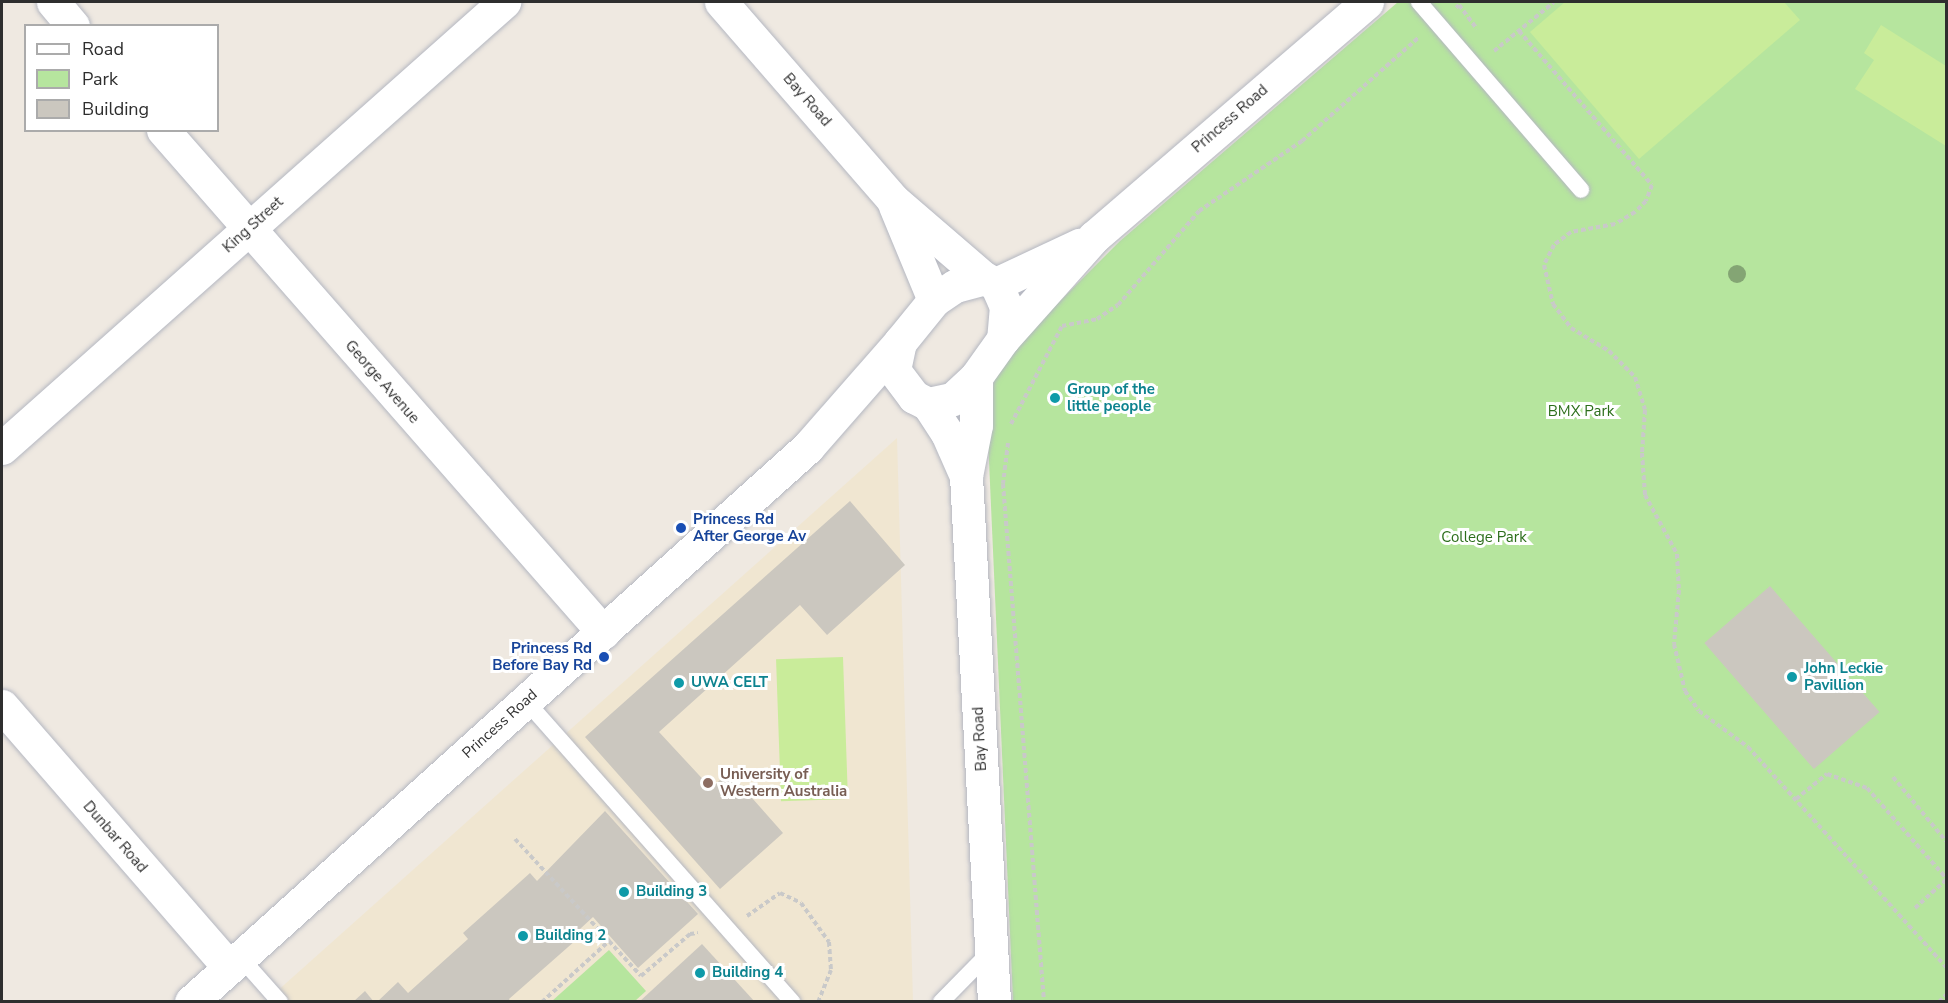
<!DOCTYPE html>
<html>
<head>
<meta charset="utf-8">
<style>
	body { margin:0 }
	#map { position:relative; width:1948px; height:1003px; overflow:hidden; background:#efe9e1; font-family:"Nunito Sans",sans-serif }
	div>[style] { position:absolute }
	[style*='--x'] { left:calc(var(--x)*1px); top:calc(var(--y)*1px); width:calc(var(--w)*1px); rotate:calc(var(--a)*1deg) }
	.education>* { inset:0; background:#f0e6d1 }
	.green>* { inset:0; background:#b6e59e }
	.pitch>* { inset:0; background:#c9ec9a; transform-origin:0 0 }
	.building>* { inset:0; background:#cbc7bf; transform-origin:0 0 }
	.path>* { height:4px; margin-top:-2px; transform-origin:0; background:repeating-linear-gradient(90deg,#c9c9c9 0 4.5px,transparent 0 7.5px) }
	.roads { filter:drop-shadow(0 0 2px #b4b7c1) drop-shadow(0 0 2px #b4b7c1) }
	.lane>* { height:16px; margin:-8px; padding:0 8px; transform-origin:8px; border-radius:8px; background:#fff }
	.street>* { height:33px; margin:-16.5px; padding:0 16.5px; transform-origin:16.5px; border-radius:16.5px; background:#fff }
	.secondary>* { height:33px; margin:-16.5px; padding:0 16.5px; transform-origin:16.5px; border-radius:16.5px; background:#fff }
	.trees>* { width:18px; height:18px; margin:-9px; border-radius:50%; background:#84a574 }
	.dots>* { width:16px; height:16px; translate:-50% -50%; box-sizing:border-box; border:3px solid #fff; border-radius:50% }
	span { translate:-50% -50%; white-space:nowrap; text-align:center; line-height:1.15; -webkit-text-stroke:6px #fff; paint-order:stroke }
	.street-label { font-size:15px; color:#2e2e2e }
	.culture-label { font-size:15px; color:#0d838f; font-weight:700 }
	.left { translate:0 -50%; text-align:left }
	.park-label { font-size:15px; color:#2c6e1b }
	.transit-label { font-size:15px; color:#164399; font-weight:700 }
	.right { translate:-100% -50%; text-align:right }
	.education-label { font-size:15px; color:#785e54; font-weight:700 }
	.frame { position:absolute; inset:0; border:3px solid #2e2e2e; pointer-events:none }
	.legend { position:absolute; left:24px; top:24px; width:195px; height:108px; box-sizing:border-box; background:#fff; border:2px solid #ababab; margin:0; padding:8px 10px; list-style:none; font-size:18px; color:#2e2e2e }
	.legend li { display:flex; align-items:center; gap:12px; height:30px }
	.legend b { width:30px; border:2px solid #ababab }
</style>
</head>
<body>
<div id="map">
	<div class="education">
		<div style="clip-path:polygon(897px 438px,913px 1001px,266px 1001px)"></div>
	</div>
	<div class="green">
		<div style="clip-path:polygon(1398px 2px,1946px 2px,1946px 1001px,1013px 1001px,988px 438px,994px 377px,1008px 353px,1120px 241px)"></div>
		<div style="clip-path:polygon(609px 950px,646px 991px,635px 1001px,552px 1001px)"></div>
	</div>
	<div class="pitch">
		<div style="clip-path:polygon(1565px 2px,1784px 2px,1800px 20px,1639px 159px,1530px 32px)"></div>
		<div style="clip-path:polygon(1881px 25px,1946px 66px,1946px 146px,1855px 89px,1874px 60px,1864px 53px)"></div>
		<div style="left:843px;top:657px;width:142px;height:67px;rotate:88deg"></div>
	</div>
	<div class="building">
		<div style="clip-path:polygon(850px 501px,905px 565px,827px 635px,800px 605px,659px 732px,711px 788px,729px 772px,783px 833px,720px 889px,585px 737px)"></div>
		<div style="left:1770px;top:586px;width:167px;height:87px;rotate:49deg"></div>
		<div style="clip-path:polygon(605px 811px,698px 914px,638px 968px,593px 917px,580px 929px,584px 933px,509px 999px,511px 1002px,377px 1002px,398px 982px,408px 993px,468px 939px,463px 933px,530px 873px,537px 881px)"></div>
		<div style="clip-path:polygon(702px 944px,755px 1002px,639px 1002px)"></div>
		<div style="clip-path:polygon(365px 991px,374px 1002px,353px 1002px)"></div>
	</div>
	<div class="path">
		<div style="--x:1456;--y:8;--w:4;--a:-45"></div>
		<div style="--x:1459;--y:5;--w:30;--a:53"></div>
		<div style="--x:1519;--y:31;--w:203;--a:49.2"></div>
		<div style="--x:1652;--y:185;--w:17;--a:111"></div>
		<div style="--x:1646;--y:201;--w:16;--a:135"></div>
		<div style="--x:1635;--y:212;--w:23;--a:149"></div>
		<div style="--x:1615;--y:224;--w:45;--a:169.7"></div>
		<div style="--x:1571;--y:232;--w:21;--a:143"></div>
		<div style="--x:1554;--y:245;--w:22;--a:117"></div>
		<div style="--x:1544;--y:265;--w:40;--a:77"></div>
		<div style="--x:1553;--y:304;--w:30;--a:53"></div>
		<div style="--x:1571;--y:328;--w:44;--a:31.2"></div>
		<div style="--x:1609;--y:351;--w:37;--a:45"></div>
		<div style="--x:1635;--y:377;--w:34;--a:73"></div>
		<div style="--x:1645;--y:410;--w:43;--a:94"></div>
		<div style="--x:1642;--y:453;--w:42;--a:85.9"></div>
		<div style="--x:1645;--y:495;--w:67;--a:61.5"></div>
		<div style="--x:1677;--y:554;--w:36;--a:87"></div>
		<div style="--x:1679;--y:590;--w:54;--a:95.3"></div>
		<div style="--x:1674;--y:644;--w:48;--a:76.8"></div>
		<div style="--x:1685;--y:691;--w:24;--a:55"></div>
		<div style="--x:1699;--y:711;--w:61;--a:36.3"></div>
		<div style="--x:1748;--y:747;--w:296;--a:48"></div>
		<div style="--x:1494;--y:51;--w:77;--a:-39.2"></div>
		<div style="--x:1011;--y:424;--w:110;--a:-62.5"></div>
		<div style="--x:1062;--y:326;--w:36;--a:-11"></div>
		<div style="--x:1097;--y:319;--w:25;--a:-34"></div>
		<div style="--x:1118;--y:305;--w:124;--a:-49.2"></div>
		<div style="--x:1199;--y:211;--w:125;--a:-34.2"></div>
		<div style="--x:1302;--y:141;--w:157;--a:-41.6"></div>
		<div style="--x:1008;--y:443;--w:41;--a:97"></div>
		<div style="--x:1003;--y:484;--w:520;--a:85.47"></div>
		<div style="--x:1893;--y:777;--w:83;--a:50.4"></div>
		<div style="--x:1796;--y:799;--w:40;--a:-39"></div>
		<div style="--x:1827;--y:774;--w:42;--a:19.3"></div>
		<div style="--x:1867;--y:788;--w:120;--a:48.7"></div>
		<div style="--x:515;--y:839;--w:139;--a:47.3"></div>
		<div style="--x:1915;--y:908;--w:42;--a:-42.1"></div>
		<div style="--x:747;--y:916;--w:40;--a:-34.9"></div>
		<div style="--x:780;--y:893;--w:23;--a:25"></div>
		<div style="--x:801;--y:903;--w:48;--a:54.3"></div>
		<div style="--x:829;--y:942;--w:28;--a:86"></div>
		<div style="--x:831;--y:970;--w:35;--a:112"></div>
		<div style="--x:542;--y:1002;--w:91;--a:-42.3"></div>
		<div style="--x:609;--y:941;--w:47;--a:47.6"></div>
		<div style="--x:641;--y:976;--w:65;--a:-40.6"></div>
		<div style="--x:690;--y:934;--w:8;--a:-7"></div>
		<div style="--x:1939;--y:1002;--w:10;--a:-45"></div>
	</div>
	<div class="roads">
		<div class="lane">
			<div style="--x:1419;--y:2;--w:248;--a:49.2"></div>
			<div style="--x:526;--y:701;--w:402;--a:48.5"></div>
			<div style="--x:240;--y:957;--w:60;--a:48.4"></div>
			<div style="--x:941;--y:1002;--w:71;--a:-45.6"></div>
		</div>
		<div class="street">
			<div style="--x:53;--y:2;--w:31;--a:50"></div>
			<div style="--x:163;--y:130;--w:668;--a:48.77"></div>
			<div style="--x:2;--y:448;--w:672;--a:-41.62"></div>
			<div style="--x:2;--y:706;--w:346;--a:49"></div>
		</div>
		<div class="secondary">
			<div style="--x:721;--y:2;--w:261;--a:49"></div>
			<div style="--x:892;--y:199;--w:121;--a:40.7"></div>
			<div style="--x:895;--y:206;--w:102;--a:67.5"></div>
			<div style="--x:984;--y:278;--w:13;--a:27"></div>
			<div style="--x:996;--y:284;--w:24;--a:66"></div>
			<div style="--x:1006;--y:306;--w:33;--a:95"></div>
			<div style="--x:1003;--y:339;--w:47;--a:125.4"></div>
			<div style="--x:976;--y:377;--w:33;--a:137"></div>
			<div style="--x:952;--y:399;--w:25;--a:168"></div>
			<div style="--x:928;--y:404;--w:16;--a:-153"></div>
			<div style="--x:914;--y:397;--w:34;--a:-127"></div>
			<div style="--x:894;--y:370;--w:29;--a:-78"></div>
			<div style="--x:900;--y:342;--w:54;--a:-51"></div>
			<div style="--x:934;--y:300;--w:25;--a:-34"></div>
			<div style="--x:955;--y:286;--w:30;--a:-15"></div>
			<div style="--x:996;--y:284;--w:92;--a:-25.2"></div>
			<div style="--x:1003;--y:339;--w:137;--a:-48.3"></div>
			<div style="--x:1094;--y:237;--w:360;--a:-40.7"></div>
			<div style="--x:976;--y:377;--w:48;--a:90"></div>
			<div style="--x:976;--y:425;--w:52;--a:101.1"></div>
			<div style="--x:966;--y:476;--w:527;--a:86.95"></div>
			<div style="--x:928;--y:404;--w:35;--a:57"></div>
			<div style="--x:947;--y:433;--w:47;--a:66.2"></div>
			<div style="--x:191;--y:1002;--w:830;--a:-41.97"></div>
			<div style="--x:808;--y:447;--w:140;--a:-48.8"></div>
		</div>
	</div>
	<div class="trees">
		<div style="left:1737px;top:274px"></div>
	</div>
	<div class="dots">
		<div style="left:1055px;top:398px;background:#0f9aa8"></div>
		<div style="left:681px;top:528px;background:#1a4fb4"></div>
		<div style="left:604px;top:657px;background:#1a4fb4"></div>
		<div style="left:1792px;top:677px;background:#0f9aa8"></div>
		<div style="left:679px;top:683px;background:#0f9aa8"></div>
		<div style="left:708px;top:783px;background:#8d6e63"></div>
		<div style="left:624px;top:892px;background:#0f9aa8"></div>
		<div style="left:523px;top:936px;background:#0f9aa8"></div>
		<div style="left:700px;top:973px;background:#0f9aa8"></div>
	</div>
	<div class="street-label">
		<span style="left:807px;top:100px;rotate:49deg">Bay Road</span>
		<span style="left:1230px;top:119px;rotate:-41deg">Princess Road</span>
		<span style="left:253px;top:225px;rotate:-42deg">King Street</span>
		<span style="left:382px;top:382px;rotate:49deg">George Avenue</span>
		<span style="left:500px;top:724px;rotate:-42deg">Princess Road</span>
		<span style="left:980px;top:739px;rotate:-93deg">Bay Road</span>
		<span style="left:115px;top:837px;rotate:49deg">Dunbar Road</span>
	</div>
	<div class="culture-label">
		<span class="left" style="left:1067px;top:398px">Group of the<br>little people</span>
		<span class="left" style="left:1804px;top:677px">John Leckie<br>Pavillion</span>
		<span class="left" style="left:691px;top:683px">UWA CELT</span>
		<span class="left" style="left:636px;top:892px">Building 3</span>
		<span class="left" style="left:535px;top:936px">Building 2</span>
		<span class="left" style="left:712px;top:973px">Building 4</span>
	</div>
	<div class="park-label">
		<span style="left:1581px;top:412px">BMX Park</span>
		<span style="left:1484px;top:538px">College Park</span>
	</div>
	<div class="transit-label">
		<span class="left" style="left:693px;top:528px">Princess Rd<br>After George Av</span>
		<span class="right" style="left:592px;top:657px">Princess Rd<br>Before Bay Rd</span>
	</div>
	<div class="education-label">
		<span class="left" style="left:720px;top:783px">University of<br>Western Australia</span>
	</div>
	<div class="frame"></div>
	<ul class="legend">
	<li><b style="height:8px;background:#fff"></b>Road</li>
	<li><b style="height:16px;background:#b6e59e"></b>Park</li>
	<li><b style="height:16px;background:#cbc7bf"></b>Building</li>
	</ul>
</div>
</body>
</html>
